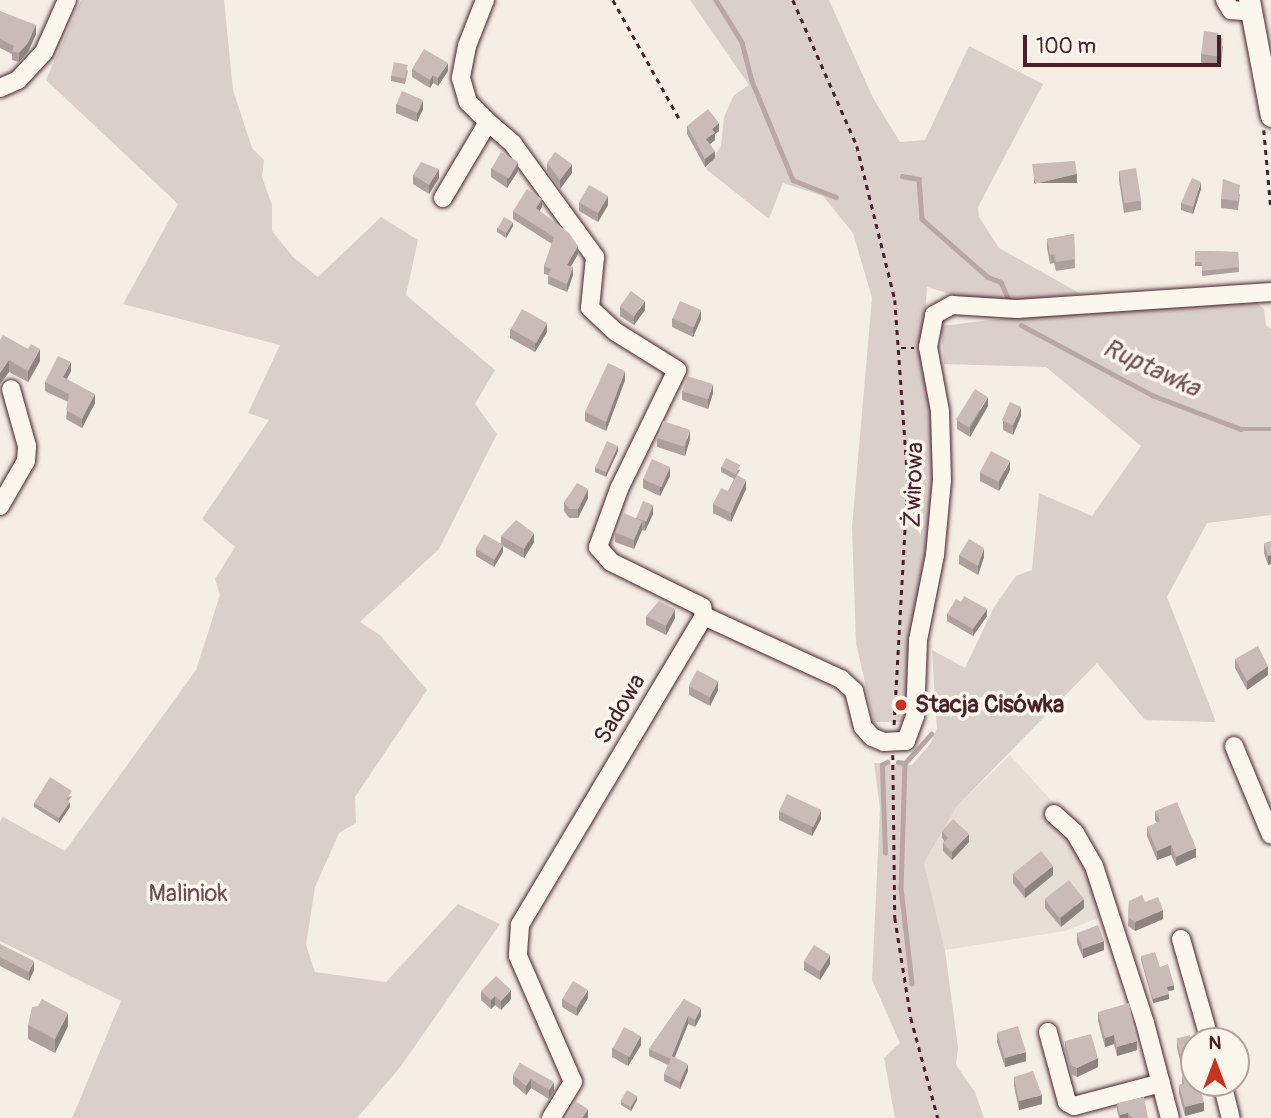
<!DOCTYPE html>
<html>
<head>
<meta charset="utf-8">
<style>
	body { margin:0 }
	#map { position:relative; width:1271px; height:1118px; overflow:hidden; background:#f4eee4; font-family:Pangolin,sans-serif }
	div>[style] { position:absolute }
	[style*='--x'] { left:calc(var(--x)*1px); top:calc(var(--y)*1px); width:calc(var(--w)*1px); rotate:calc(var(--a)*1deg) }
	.built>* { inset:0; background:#e7dfd6 }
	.green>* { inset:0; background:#dbd0c9 }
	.stream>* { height:4.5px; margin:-2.25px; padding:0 2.25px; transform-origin:2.25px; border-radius:2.25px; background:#baa7a5 }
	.path>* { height:2.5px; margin-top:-1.25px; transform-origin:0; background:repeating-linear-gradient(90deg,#4a1f2b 0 5px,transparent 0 10px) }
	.roads { filter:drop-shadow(0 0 2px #4a1f2b) drop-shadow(0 0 2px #4a1f2b) }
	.minor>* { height:18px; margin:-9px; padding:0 9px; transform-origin:9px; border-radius:9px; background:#fbf7ec }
	.major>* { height:21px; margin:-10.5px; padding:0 10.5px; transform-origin:10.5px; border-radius:10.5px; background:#fbf7ec }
	.wall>* { inset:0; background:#aea19d }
	.shaded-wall>* { inset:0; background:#8d837f; transform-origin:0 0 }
	.building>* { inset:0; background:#cabbb6; transform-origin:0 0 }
	.dots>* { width:19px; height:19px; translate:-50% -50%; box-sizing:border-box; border:4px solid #fbf7ec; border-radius:50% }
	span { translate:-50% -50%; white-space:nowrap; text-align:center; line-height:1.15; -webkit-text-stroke:7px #fbf7ec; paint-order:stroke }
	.street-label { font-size:24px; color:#4a1f2b }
	.poi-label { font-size:24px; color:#4a1f2b; font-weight:700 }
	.left { translate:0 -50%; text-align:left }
	.park-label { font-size:24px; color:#6e4b52 }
	.water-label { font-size:26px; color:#714f56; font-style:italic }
	.north { position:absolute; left:1180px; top:1027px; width:70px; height:70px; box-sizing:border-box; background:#fbf7ec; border:2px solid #b4a19f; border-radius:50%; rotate:0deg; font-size:19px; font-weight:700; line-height:28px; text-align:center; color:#4a1f2b }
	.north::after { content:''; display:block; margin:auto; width:24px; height:32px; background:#c8321e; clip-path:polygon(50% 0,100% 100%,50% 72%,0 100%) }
	.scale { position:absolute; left:1023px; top:35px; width:198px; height:32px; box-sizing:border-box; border:4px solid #4a1f2b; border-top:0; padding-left:9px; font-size:21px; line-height:24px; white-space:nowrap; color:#4a1f2b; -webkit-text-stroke:5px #fbf7ec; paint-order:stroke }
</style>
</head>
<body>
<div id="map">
	<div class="built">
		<div style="clip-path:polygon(1010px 755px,1079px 831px,1113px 912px,1065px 931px,945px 950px,924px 863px,957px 806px)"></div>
	</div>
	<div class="green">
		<div style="clip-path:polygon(81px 0,224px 0,233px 90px,252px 148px,264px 160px,262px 177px,272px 205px,272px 231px,293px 257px,318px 277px,381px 217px,418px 240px,406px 295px,495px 370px,475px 404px,497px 434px,439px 549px,360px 622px,380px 635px,427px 690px,355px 797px,356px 823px,339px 833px,315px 887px,306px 945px,315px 972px,386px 982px,458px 904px,500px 924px,401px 1066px,357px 1118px,72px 1118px,121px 1001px,0 941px,0 821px,3px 817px,65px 851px,196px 670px,220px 595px,215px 579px,235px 547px,202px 519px,269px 420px,248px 413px,280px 345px,123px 304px,178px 204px,46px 80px)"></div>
		<div style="clip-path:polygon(690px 0,829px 0,873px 98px,900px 142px,925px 140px,969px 46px,1043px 84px,978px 207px,979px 217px,999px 248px,1081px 294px,981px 303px,927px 287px,925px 320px,939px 472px,904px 722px,874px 722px,856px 643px,852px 527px,872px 298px,853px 233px,823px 196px,783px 183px,769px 219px,706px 169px,721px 146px,724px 117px,734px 95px,749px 85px)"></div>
		<div style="clip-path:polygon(1256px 302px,1264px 309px,1266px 325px,1271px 329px,1271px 515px,1207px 523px,1167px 597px,1216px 722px,1145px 720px,1097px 663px,957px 806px,924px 863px,945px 950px,958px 1048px,956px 1065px,975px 1092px,984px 1118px,895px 1118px,884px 1058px,900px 1043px,872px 980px,880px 809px,874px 763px,912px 765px,930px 744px,937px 729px,932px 650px,965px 668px,994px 607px,1016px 576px,1032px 570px,1039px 493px,1092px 516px,1141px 446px,1046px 367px,944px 364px,941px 326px,1126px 304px)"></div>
	</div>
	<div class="stream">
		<div style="--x:716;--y:0;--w:49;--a:58.2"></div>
		<div style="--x:742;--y:42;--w:40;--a:75.6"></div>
		<div style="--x:752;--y:81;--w:107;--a:67.5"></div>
		<div style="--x:793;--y:180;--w:46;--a:21.6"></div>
		<div style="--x:902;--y:176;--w:17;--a:10"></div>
		<div style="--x:919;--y:179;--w:40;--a:85.7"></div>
		<div style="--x:922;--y:219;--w:88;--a:41.3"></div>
		<div style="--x:988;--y:277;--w:14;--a:21"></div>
		<div style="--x:1001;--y:282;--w:24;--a:66"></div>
		<div style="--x:1021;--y:325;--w:149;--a:28.1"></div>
		<div style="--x:1152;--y:395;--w:95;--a:20.9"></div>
		<div style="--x:1241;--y:429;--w:30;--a:0"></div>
		<div style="--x:898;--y:762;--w:7;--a:8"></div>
		<div style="--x:905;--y:763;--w:39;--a:-48"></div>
		<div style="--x:905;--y:763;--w:125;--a:91.8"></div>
		<div style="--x:901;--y:888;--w:96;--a:83.4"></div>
		<div style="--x:885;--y:853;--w:88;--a:-92"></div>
		<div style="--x:882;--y:765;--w:6;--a:-31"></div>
	</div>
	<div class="path">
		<div style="--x:613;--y:0;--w:135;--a:60.8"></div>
		<div style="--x:793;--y:0;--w:159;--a:66.3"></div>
		<div style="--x:857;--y:146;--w:159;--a:76.1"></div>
		<div style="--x:895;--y:300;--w:180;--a:85.9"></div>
		<div style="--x:908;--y:480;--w:248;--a:93.2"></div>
		<div style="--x:1264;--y:130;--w:78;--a:84.9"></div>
		<div style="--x:901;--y:348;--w:13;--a:0"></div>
		<div style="--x:893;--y:755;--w:163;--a:89.3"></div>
		<div style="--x:895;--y:918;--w:101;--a:80.9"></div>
		<div style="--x:911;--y:1018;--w:104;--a:74.9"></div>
	</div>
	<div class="roads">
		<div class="minor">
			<div style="--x:485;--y:0;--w:49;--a:111.4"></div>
			<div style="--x:467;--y:46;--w:33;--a:101"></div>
			<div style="--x:461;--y:78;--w:25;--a:74"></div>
			<div style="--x:468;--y:102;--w:28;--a:45"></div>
			<div style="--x:1225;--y:0;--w:12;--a:59"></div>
			<div style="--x:1231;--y:10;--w:21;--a:5"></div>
			<div style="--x:0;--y:88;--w:20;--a:-24"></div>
			<div style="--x:18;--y:80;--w:38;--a:-47"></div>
			<div style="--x:44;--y:52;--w:57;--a:-66.1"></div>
			<div style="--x:443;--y:198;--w:88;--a:-59.4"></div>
			<div style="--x:488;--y:122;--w:33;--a:41"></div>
			<div style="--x:513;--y:144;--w:140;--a:54"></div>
			<div style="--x:595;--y:257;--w:51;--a:95.6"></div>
			<div style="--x:590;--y:308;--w:35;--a:43"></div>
			<div style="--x:616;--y:332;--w:72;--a:31.9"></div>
			<div style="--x:677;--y:370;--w:132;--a:116"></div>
			<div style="--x:619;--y:489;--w:62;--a:109.9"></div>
			<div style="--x:598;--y:547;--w:20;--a:49"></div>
			<div style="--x:611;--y:562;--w:102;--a:26.3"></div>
			<div style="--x:702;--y:607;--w:9;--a:77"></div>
			<div style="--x:704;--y:616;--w:360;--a:120.8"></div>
			<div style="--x:520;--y:925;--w:31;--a:94"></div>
			<div style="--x:518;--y:956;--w:137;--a:66.4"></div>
			<div style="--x:573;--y:1082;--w:42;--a:121.4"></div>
			<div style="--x:0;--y:506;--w:52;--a:-60"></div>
			<div style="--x:26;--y:461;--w:15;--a:-86"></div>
			<div style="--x:27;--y:446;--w:59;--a:-105.7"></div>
			<div style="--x:704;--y:616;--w:151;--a:24.7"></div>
			<div style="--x:841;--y:679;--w:18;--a:43"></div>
			<div style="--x:854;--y:691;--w:37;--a:76"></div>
			<div style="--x:863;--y:727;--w:13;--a:48"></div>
			<div style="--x:872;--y:737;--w:13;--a:23"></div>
			<div style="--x:884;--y:742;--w:22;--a:-3"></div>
			<div style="--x:906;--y:741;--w:27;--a:-70"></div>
			<div style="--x:915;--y:716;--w:76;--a:-87.7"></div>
			<div style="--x:918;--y:640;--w:87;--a:-78.7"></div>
			<div style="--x:935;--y:555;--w:75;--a:-84.7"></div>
			<div style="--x:942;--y:480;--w:69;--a:-91.7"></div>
			<div style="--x:940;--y:411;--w:65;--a:-100.6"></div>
			<div style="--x:928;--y:347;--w:33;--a:-79"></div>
			<div style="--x:934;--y:315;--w:21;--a:-29"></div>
			<div style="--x:952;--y:305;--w:65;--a:3.5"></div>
			<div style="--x:1017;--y:309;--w:255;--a:-3.8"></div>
			<div style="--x:1234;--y:746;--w:96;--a:67.4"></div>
			<div style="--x:1054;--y:814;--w:28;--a:42"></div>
			<div style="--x:1075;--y:833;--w:38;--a:60"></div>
			<div style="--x:1094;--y:866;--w:165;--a:72"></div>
			<div style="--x:1145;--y:1023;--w:98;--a:75.3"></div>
			<div style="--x:1181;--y:939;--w:106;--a:74.1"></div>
			<div style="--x:1048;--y:1032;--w:73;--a:74.8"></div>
			<div style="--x:1067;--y:1102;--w:8;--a:30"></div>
			<div style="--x:1074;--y:1106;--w:90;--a:-14.8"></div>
			<div style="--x:1222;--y:1083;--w:36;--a:76"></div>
		</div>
		<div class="major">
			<div style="--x:1249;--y:0;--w:118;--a:79.3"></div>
		</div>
	</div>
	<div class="wall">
		<div style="clip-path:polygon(0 11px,36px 34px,28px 52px,19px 62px,12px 60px,12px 54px,0 48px)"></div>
		<div style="clip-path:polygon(1218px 37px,1223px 47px,1221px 66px,1201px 63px,1201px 54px)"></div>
		<div style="clip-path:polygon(412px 69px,448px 71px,438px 86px,433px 83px,430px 88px,412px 77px)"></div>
		<div style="clip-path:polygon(408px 70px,405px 84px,391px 81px,391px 76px)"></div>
		<div style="clip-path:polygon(396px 104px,423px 109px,417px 122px,396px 113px)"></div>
		<div style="clip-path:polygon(687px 126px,719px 131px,715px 134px,715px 140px,710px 144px,715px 158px,705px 167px,687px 134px)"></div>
		<div style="clip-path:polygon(547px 163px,572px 173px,560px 189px,547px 172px)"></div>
		<div style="clip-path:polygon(491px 168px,518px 171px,507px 188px,491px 177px)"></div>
		<div style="clip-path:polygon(1119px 171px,1141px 201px,1141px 210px,1124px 213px,1119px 180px)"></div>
		<div style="clip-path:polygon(413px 175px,439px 178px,429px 194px,413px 184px)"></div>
		<div style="clip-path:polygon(1201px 189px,1193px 214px,1181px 210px,1181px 203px)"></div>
		<div style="clip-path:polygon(1240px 194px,1238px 210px,1221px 208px,1221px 199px)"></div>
		<div style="clip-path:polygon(579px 202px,608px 205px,598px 222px,579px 211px)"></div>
		<div style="clip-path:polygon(542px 207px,539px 211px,578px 254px,571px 266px,573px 275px,567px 292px,548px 284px,548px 275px,544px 274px,544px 266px,552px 244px,513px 219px,513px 211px)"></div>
		<div style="clip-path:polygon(513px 226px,506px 238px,497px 232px,497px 228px)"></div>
		<div style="clip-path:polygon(1074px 234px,1075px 268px,1056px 271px,1054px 263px,1050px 264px,1047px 248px,1047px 239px)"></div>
		<div style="clip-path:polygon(1195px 251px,1238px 252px,1239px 272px,1202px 276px,1202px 266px,1195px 266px)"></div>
		<div style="clip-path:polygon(620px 307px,645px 310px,634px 325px,620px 316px)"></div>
		<div style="clip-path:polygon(672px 318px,701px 319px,693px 337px,672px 327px)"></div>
		<div style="clip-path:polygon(510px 329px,547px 332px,535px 352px,510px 338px)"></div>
		<div style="clip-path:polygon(0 340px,40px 361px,28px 382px,9px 372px,0 384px)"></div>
		<div style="clip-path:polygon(71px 371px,67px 379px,95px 403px,82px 428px,66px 419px,68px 402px,45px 391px,45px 382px)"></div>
		<div style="clip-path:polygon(625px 380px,606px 431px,585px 421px,585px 412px)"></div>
		<div style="clip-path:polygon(682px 391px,713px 393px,708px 409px,682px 400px)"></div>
		<div style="clip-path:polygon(988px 406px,970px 437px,957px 429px,957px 420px)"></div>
		<div style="clip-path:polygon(1021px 416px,1013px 435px,1003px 430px,1003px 421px)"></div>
		<div style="clip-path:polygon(657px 438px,690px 439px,685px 456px,657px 447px)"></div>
		<div style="clip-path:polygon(618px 451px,606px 477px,595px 472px,595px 467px)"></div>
		<div style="clip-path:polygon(721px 467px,740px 470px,737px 475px,746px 489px,731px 522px,713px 513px,713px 504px,728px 491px,734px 479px,721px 472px)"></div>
		<div style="clip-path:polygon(1010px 470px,999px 491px,980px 481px,980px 472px)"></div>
		<div style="clip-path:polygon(670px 476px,660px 496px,643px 488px,643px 479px)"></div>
		<div style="clip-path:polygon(588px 498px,578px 518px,569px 518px,564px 511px,564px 502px)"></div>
		<div style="clip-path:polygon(653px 514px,645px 531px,642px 530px,634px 549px,615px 542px,615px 532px,635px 518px)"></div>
		<div style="clip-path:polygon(501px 536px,534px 542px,524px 558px,503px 546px,503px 552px,494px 567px,476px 556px,476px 549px,501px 543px)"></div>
		<div style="clip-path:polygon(1271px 541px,1271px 564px,1268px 565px,1264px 553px,1264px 544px)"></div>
		<div style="clip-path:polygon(959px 555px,984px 557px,978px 575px,959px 564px)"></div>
		<div style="clip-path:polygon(961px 602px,987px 616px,973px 636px,947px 621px,947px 614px)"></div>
		<div style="clip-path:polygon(646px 616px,675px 618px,666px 635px,646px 625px)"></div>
		<div style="clip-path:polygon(1235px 659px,1268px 675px,1247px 690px,1235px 668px)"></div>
		<div style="clip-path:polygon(689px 686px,718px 690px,710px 706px,689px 695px)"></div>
		<div style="clip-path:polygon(72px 796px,68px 801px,70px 807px,59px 823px,34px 807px,34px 803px)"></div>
		<div style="clip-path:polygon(779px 811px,821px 819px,812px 836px,779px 820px)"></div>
		<div style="clip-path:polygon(1155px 811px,1196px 857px,1176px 866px,1171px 855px,1157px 860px,1147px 836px,1147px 827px,1157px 823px,1155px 820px)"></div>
		<div style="clip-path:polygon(942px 831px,969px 842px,952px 860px,943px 851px,943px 843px,944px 841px,942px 838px)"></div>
		<div style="clip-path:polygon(1013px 874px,1053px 875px,1025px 898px,1013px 883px)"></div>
		<div style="clip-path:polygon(1045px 899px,1084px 908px,1061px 927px,1045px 908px)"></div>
		<div style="clip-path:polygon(1129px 901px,1145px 902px,1163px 919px,1135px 931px,1128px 926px)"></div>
		<div style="clip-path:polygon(1077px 934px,1104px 950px,1083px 958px,1077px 943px)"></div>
		<div style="clip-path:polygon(0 944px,34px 970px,29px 981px,0 966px)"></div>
		<div style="clip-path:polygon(1141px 956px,1160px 967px,1174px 990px,1168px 991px,1169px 999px,1153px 1003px,1141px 960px)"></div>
		<div style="clip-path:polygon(804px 961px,830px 964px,820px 980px,804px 970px)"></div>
		<div style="clip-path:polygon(481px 991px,511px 999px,501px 1010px,495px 1005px,491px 1009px,481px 1000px)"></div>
		<div style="clip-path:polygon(588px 998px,577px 1016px,562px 1007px,562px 999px)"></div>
		<div style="clip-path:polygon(684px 999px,701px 1016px,695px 1027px,688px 1024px,675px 1057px,688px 1071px,680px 1089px,664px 1081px,664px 1074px,668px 1065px,649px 1056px,649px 1049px)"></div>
		<div style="clip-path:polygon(1098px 1012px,1137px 1050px,1117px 1056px,1114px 1044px,1105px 1047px,1098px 1021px)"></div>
		<div style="clip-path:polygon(28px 1025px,68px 1026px,55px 1053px,28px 1039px)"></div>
		<div style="clip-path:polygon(997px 1033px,1026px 1061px,1005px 1067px,997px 1042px)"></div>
		<div style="clip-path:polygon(1177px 1039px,1194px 1049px,1194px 1060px,1181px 1064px,1177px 1048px)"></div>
		<div style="clip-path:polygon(1065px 1041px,1098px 1067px,1077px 1077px,1071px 1074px,1065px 1051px)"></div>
		<div style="clip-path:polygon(641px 1045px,628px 1066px,612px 1057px,612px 1048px)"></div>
		<div style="clip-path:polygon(520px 1063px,554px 1091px,549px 1099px,531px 1088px,526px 1095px,513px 1084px,513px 1075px)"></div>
		<div style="clip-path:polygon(1182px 1075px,1204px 1111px,1185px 1116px,1179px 1094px,1179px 1085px,1182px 1084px)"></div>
		<div style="clip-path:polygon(1014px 1077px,1042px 1104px,1019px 1110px,1014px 1086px)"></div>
		<div style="clip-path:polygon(637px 1100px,631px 1111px,621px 1105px,621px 1101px)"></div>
		<div style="clip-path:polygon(1117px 1103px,1148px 1118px,1119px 1118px,1117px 1110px)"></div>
	</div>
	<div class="shaded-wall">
		<div style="clip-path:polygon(36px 25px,36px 34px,28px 52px,19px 62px,19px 53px)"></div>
		<div style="clip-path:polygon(448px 63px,448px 71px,438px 86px,438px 78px)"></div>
		<div style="clip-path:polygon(433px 75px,433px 83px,430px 88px,430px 80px)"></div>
		<div style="clip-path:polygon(423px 100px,423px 109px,417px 122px,417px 113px)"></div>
		<div style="clip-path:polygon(719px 123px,719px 131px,715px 134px,715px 140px,706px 147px,706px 139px,712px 129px)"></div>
		<div style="clip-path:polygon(715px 151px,715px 158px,705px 167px,705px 159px)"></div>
		<div style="clip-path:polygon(518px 162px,518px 171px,507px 188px,507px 179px)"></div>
		<div style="clip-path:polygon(572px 164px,572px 173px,560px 189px,560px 180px)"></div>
		<div style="clip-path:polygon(439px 169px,439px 178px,429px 194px,429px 185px)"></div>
		<div style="left:1077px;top:174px;width:9px;height:43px;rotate:90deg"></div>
		<div style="clip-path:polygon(1201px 182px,1201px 189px,1193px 214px,1193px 207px)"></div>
		<div style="clip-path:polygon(608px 196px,608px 205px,598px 222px,598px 213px)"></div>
		<div style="clip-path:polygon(542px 199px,542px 207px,536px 216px,536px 208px)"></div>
		<div style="clip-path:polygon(513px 222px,513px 226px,506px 238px,506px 233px)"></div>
		<div style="clip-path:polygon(578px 246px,578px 254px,567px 273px,567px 265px)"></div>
		<div style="clip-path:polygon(573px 267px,573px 275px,567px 292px,567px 284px)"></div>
		<div style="clip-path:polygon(645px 301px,645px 310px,634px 325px,634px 317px)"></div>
		<div style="clip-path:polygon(701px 310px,701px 319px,693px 337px,693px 328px)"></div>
		<div style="clip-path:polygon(547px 323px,547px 332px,535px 352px,535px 343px)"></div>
		<div style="clip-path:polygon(40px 349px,40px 361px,28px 382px,28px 371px)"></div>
		<div style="clip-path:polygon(9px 360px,9px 372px,0 384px,0 373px)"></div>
		<div style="clip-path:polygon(71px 362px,71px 371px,63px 386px,63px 377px)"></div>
		<div style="clip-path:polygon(625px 371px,625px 380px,606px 431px,606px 422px)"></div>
		<div style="clip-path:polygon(713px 384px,713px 393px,708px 409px,708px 400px)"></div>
		<div style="clip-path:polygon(95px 394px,95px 403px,82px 428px,82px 419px)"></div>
		<div style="clip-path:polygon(988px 397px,988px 406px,970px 437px,970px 428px)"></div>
		<div style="clip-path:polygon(1021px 407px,1021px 416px,1013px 435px,1013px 426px)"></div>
		<div style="clip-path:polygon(690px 430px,690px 439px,685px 456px,685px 447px)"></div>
		<div style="clip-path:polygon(618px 446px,618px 451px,606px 477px,606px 472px)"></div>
		<div style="clip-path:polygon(1010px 461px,1010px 470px,999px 491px,999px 482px)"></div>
		<div style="clip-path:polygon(670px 467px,670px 476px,660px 496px,660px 487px)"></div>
		<div style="clip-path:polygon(746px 480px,746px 489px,731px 522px,731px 513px)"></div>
		<div style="clip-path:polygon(588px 489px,588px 498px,578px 518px,578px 509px)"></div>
		<div style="clip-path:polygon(653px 505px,653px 514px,645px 531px,645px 522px)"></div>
		<div style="clip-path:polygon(642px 521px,642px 530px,634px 549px,634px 540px)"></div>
		<div style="clip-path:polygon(534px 533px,534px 542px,524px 558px,524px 549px)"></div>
		<div style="clip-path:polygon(503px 545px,503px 552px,494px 567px,494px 560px)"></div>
		<div style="clip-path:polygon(984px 548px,984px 557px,978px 575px,978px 566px)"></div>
		<div style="clip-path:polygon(1271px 555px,1271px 564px,1268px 565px,1268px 556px)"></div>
		<div style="clip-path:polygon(675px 609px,675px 618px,666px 635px,666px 626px)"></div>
		<div style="clip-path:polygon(987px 609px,987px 616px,973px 636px,973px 629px)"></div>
		<div style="clip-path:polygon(1268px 666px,1268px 675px,1247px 690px,1247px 681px)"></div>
		<div style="clip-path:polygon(718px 681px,718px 690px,710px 706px,710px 697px)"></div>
		<div style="clip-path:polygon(70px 802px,70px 807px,59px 823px,59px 818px)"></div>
		<div style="clip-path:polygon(821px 810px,821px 819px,812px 836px,812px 827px)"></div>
		<div style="clip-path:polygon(969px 834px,969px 842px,952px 860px,952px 852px)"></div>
		<div style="clip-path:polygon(1171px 845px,1171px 855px,1157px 860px,1157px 851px)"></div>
		<div style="clip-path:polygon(1196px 848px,1196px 857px,1176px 866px,1176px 857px)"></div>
		<div style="clip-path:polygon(1053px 866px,1053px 875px,1025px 898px,1025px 888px)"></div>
		<div style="clip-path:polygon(1084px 899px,1084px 908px,1061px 927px,1061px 918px)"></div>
		<div style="clip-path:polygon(1163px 910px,1163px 919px,1135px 931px,1135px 922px)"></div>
		<div style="clip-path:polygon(1104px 941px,1104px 950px,1083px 958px,1083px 949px)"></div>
		<div style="clip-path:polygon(830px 955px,830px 964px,820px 980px,820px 971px)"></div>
		<div style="clip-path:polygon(34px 961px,34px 970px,29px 981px,29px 972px)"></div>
		<div style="clip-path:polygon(1174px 985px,1174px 990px,1167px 991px,1167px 987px)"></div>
		<div style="clip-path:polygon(511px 990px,511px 999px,501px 1010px,501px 1001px)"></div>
		<div style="clip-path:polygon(588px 990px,588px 998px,577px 1016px,577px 1007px)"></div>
		<div style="clip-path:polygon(1169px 994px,1169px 999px,1153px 1003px,1153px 999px)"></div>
		<div style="clip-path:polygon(495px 996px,495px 1005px,491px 1009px,491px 1000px)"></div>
		<div style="clip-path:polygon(701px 1008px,701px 1016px,695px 1027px,695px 1020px)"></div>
		<div style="clip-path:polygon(68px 1013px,68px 1026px,55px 1053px,55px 1039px)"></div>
		<div style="clip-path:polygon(688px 1016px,688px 1024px,672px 1063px,672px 1056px)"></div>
		<div style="clip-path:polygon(1114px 1035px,1114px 1044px,1105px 1047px,1105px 1038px)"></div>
		<div style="clip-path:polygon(641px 1036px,641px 1045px,628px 1066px,628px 1057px)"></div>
		<div style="clip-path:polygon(1137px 1041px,1137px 1050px,1117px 1056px,1117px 1047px)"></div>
		<div style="clip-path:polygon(1194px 1051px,1194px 1060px,1181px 1064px,1181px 1055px)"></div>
		<div style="clip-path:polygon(1026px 1052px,1026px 1061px,1005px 1067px,1005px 1058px)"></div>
		<div style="clip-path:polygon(1098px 1058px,1098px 1067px,1077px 1077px,1077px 1068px)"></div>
		<div style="clip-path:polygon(688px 1064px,688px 1071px,680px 1089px,680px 1082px)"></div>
		<div style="clip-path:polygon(531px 1079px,531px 1088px,526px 1095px,526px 1086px)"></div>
		<div style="clip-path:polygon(554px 1082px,554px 1091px,549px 1099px,549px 1090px)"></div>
		<div style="clip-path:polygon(1042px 1095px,1042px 1104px,1019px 1110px,1019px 1101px)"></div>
		<div style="clip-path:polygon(637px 1096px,637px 1100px,631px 1111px,631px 1106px)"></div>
		<div style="clip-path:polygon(1204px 1102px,1204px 1111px,1185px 1116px,1185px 1107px)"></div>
		<div style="clip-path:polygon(588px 1109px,588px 1118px,582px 1118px)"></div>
		<div style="clip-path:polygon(1128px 1113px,1128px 1118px,1120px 1118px,1120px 1115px)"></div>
	</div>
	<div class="building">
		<div style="clip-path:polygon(0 11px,36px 25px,28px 43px,19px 53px,12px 51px,14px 46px,0 39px)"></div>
		<div style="clip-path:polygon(1204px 31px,1218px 33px,1218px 37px,1223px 38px,1221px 57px,1201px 54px)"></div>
		<div style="clip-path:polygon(424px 49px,448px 63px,438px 78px,433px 75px,430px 80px,412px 69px)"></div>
		<div style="left:394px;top:62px;width:14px;height:14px;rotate:12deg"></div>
		<div style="left:402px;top:91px;width:23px;height:14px;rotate:23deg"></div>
		<div style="clip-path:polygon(708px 109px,719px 123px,712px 129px,715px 133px,706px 139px,715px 151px,705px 159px,687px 126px)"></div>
		<div style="left:501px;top:152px;width:20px;height:19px;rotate:30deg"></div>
		<div style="clip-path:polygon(555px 152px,572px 164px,560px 180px,547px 163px)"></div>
		<div style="clip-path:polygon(1075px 161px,1077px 174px,1035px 184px,1032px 164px)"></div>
		<div style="clip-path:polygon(421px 162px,439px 169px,429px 185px,413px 175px)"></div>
		<div style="left:1136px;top:168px;width:33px;height:17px;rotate:81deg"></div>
		<div style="clip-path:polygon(1192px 178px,1201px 182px,1193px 207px,1181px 203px)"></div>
		<div style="clip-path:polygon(1223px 179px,1240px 185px,1238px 201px,1221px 199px)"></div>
		<div style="left:589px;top:185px;width:22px;height:20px;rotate:30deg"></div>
		<div style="clip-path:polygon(527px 189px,542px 199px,536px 208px,569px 233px,578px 246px,567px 265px,573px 267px,567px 284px,548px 276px,551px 269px,544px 266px,554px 237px,513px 211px)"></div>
		<div style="left:504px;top:217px;width:10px;height:13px;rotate:29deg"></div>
		<div style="clip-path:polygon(1074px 234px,1075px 259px,1056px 262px,1054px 254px,1050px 255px,1047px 239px)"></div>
		<div style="clip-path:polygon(1195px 251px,1238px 252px,1239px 267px,1202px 271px,1202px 262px,1195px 262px)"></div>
		<div style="left:631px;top:291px;width:17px;height:19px;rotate:36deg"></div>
		<div style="left:680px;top:301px;width:23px;height:19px;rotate:23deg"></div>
		<div style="left:522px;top:309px;width:29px;height:23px;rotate:29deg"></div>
		<div style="clip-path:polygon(3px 335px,28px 349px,31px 344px,40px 349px,28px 371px,9px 360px,0 373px,0 340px)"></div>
		<div style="clip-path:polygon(58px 356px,71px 362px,63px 377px,95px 394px,82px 419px,66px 410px,69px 394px,45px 382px)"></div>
		<div style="clip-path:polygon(608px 363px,625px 371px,606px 422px,585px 412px)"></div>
		<div style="left:687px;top:376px;width:27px;height:16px;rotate:17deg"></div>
		<div style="left:975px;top:389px;width:15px;height:36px;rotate:32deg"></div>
		<div style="left:1010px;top:402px;width:12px;height:20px;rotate:24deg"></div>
		<div style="left:663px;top:421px;width:28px;height:18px;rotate:18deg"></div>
		<div style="left:607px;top:441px;width:12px;height:29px;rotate:24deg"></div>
		<div style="left:991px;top:451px;width:21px;height:24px;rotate:28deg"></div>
		<div style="left:726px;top:458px;width:16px;height:10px;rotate:27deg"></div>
		<div style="left:652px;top:459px;width:20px;height:22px;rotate:24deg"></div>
		<div style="clip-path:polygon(737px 475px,746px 480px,731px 513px,713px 504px,721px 488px,728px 491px)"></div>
		<div style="clip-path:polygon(577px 483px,588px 489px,578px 509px,569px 509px,564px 502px)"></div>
		<div style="left:643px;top:501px;width:11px;height:18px;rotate:22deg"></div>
		<div style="left:624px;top:513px;width:20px;height:21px;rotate:24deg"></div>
		<div style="clip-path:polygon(516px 520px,534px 533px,524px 549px,501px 536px)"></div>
		<div style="left:484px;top:534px;width:22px;height:17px;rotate:30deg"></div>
		<div style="clip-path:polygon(969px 539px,984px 548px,978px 566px,959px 555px)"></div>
		<div style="clip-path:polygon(1271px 541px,1271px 555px,1268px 556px,1264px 544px)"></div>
		<div style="clip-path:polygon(964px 596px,987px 609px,973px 629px,947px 614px,956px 599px,961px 602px)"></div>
		<div style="clip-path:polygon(659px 601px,675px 609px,666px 626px,646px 616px)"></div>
		<div style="clip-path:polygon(1258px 646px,1268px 666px,1247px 681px,1235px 659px)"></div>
		<div style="left:697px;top:670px;width:24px;height:18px;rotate:28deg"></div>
		<div style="clip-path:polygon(50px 777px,72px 791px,66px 800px,70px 802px,59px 818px,34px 803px)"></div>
		<div style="left:787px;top:794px;width:38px;height:19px;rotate:25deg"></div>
		<div style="clip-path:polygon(1177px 802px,1196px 848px,1176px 857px,1171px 845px,1157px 851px,1147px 827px,1160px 821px,1155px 811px)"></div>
		<div style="clip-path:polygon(953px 819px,969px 834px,952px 852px,943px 843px,948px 838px,942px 831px)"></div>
		<div style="left:1041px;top:851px;width:19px;height:36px;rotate:51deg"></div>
		<div style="left:1069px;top:880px;width:24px;height:31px;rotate:52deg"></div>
		<div style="clip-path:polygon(1142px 895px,1145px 902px,1158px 897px,1163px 910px,1135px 922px,1128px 917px,1129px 901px)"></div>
		<div style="left:1098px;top:925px;width:17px;height:23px;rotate:69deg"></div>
		<div style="clip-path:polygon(0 944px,34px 961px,29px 972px,0 957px)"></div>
		<div style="left:814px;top:945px;width:19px;height:19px;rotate:32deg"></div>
		<div style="clip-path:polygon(1155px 952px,1160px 967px,1168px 964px,1174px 985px,1167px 987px,1169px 994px,1153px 999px,1141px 956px)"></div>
		<div style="clip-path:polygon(496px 976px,511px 990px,501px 1001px,495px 996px,491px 1000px,481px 991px)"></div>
		<div style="left:573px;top:981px;width:17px;height:21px;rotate:31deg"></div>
		<div style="clip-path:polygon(42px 999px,68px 1013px,55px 1039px,28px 1025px,32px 1007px,38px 1006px)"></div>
		<div style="clip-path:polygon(684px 999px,701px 1008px,695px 1020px,688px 1016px,672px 1056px,688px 1064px,680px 1082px,664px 1074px,671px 1059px,649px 1049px)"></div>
		<div style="clip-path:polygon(1129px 1003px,1137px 1041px,1117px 1047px,1114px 1035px,1105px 1038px,1098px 1012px)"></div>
		<div style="left:1018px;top:1026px;width:27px;height:22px;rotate:73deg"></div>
		<div style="left:624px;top:1027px;width:19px;height:24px;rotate:28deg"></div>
		<div style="clip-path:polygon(1091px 1034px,1098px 1058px,1077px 1068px,1071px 1065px,1065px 1041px)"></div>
		<div style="left:1190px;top:1035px;width:16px;height:14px;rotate:76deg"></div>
		<div style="clip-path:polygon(520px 1063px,554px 1082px,549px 1090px,531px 1079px,526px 1086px,513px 1075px)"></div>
		<div style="clip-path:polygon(1033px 1071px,1042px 1095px,1019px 1101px,1014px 1077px)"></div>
		<div style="clip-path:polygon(1194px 1072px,1194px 1083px,1199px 1083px,1204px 1102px,1185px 1107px,1179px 1085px,1184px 1084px,1182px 1075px)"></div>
		<div style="left:627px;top:1090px;width:12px;height:13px;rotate:31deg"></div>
		<div style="clip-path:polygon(1144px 1097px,1148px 1118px,1132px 1118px,1128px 1113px,1120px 1115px,1117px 1103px)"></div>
		<div style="clip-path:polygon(575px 1101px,588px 1109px,582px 1118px,565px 1118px)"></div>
	</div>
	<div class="dots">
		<div style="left:901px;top:705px;background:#c8321e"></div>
	</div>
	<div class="street-label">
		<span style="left:914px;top:485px;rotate:-88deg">Żwirowa</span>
		<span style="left:620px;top:709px;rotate:-59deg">Sadowa</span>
	</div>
	<div class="poi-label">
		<span class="left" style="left:915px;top:705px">Stacja Cisówka</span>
	</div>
	<div class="park-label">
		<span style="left:188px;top:894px">Maliniok</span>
	</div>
	<div class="water-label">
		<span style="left:1151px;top:369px;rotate:25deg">Ruptawka</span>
	</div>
	<div class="north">N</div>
	<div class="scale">100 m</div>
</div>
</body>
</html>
